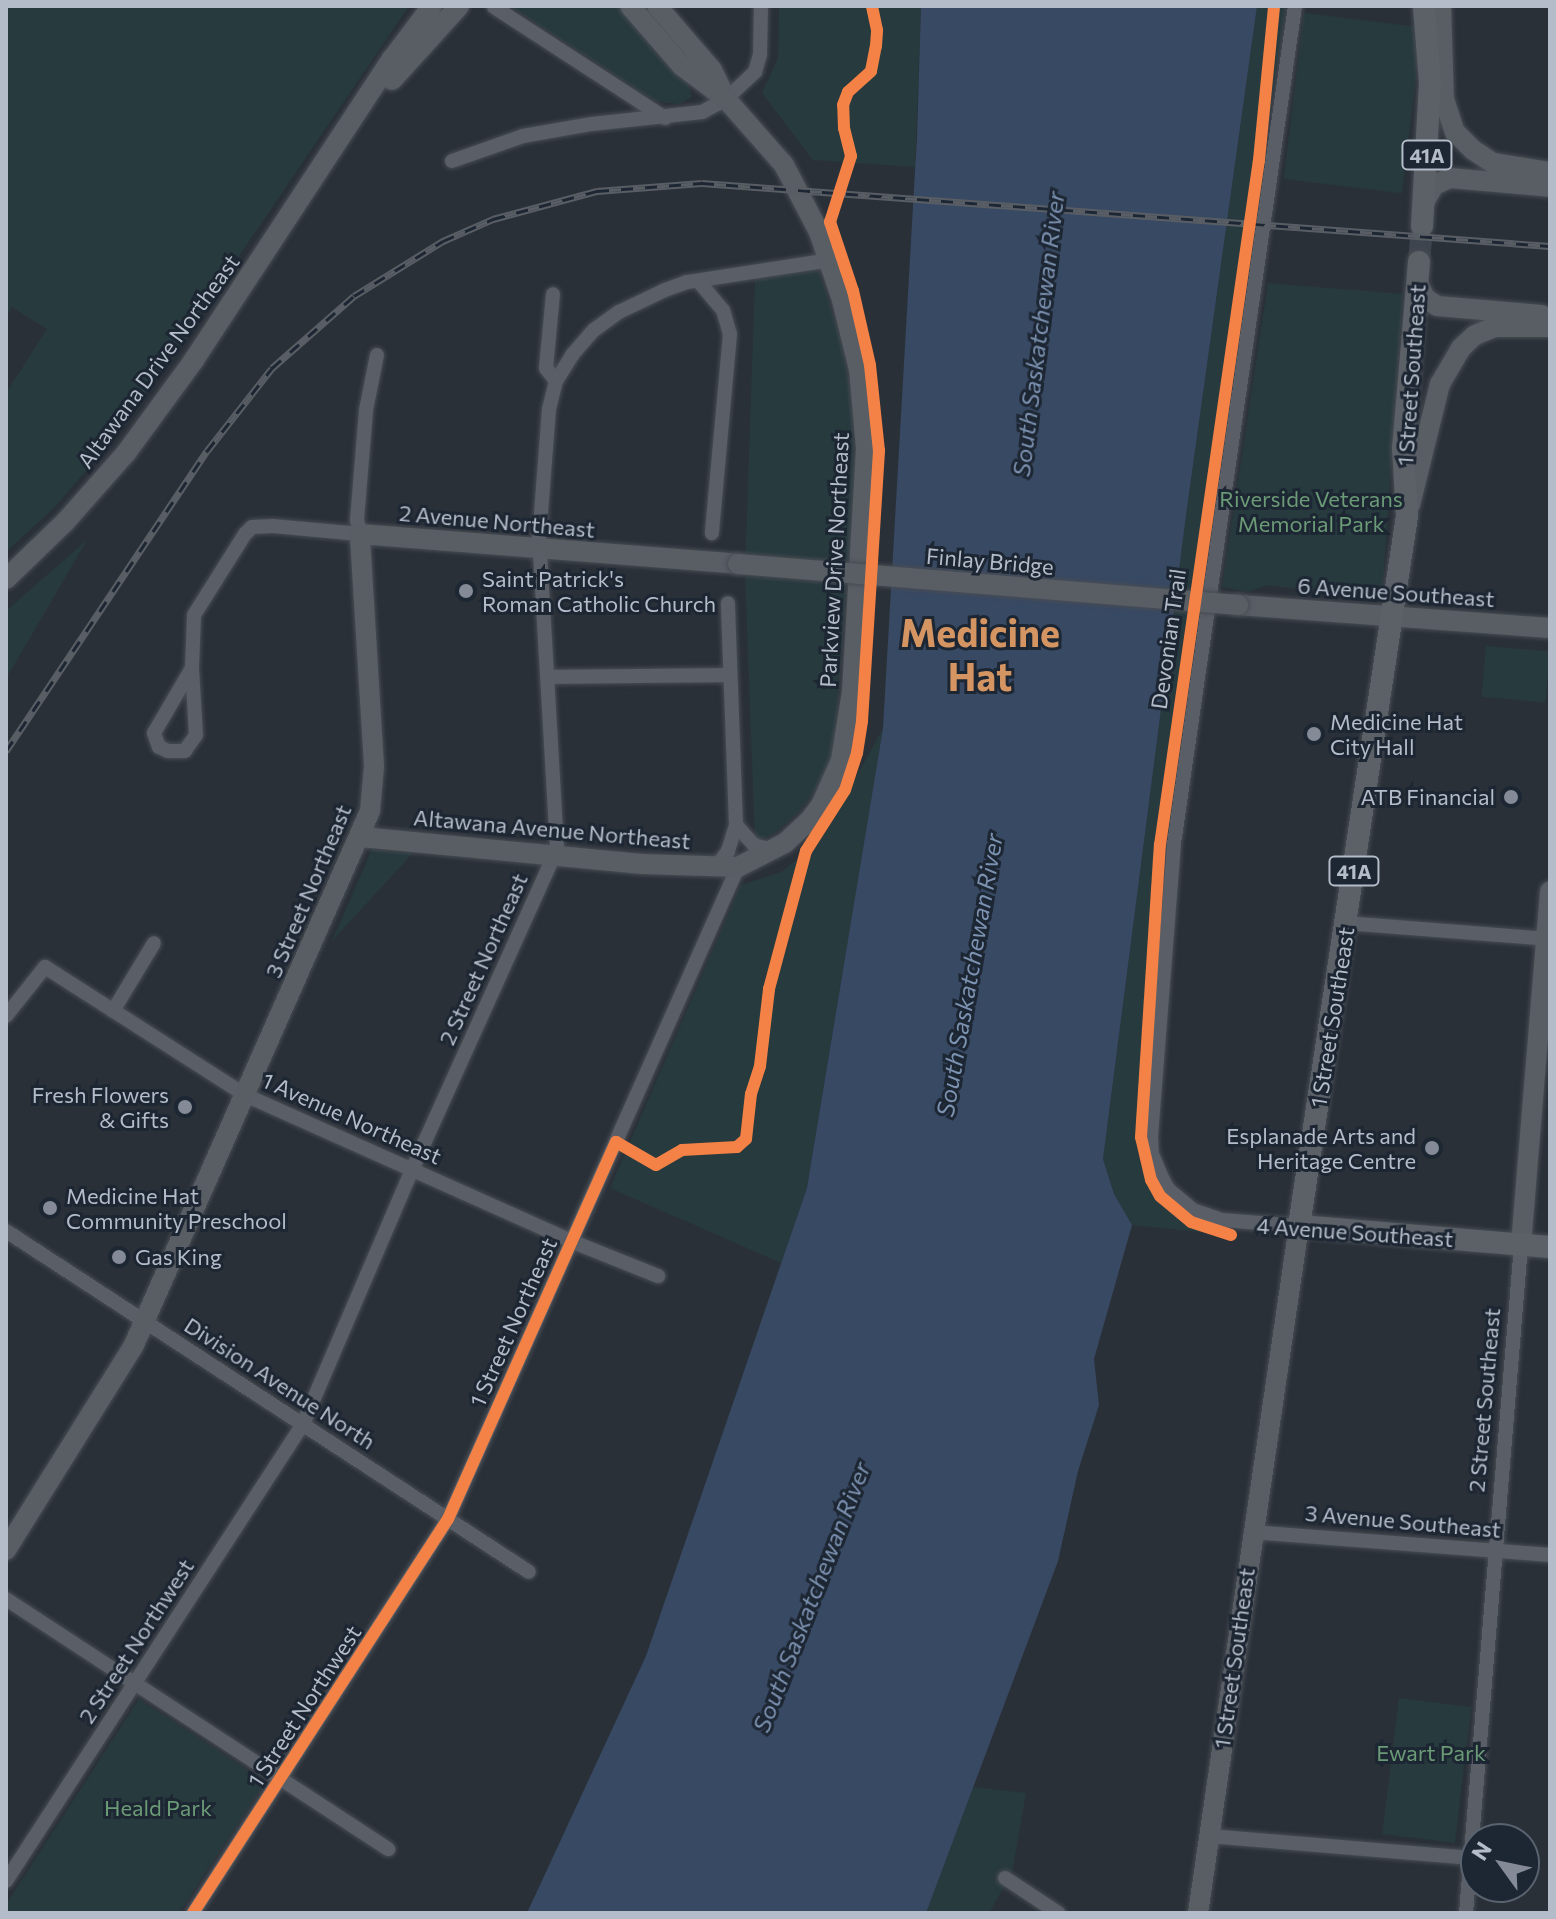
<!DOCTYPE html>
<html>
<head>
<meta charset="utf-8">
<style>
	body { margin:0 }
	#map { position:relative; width:1556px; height:1919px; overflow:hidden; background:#2a3038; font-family:Commissioner,sans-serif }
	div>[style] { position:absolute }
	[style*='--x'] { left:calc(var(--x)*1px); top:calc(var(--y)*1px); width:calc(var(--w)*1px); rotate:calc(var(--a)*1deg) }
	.green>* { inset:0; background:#273a3e; transform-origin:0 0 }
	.water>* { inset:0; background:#384963 }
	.primary-tunnel>* { height:22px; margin-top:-11px; transform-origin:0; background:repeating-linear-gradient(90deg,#3f454e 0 22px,transparent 0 33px) }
	.roads { filter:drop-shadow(0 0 2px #484c53) drop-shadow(0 0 2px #484c53) }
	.street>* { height:14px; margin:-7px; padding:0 7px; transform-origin:7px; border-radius:7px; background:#5a5e66 }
	.secondary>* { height:20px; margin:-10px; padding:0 10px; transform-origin:10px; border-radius:10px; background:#595d64 }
	.primary>* { height:22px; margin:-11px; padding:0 11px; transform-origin:11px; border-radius:11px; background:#5c6168 }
	.rail>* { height:7px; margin-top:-3.5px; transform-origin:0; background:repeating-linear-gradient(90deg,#1d2633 0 12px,#595d64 0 24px); box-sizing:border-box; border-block:2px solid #595d64 }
	.bridges { filter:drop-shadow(0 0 2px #484c53) drop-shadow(0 0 2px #484c53) }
	.secondary-bridge>* { height:20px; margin:-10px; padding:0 10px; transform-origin:10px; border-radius:10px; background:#595d64 }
	.cycleway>* { height:12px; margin:-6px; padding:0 6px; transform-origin:6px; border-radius:6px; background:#f48246 }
	.dots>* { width:22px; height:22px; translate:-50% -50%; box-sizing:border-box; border:4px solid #1d2633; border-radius:50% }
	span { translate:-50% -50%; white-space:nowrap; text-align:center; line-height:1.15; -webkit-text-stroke:6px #1d2633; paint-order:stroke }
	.shield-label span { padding:2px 6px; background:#1d2633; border:2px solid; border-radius:6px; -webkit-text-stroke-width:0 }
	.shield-label { font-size:20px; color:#b4bcc9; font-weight:700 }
	.street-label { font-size:22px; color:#b4bcc9 }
	.park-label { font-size:22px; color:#6b9a76 }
	.poi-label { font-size:22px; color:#b4bcc9 }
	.left { translate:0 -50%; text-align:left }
	.right { translate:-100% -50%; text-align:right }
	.water-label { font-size:24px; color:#7c92b1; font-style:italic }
	.town-label { font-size:38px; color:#d59563; font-weight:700 }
	.frame { position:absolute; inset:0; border:8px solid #b4bcc9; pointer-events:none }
	.north { position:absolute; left:1460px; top:1823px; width:80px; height:80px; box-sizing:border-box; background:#1d2633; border:2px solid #59626f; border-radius:50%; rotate:303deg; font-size:22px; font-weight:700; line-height:32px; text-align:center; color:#b4bcc9 }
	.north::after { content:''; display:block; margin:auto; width:28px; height:36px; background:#848b96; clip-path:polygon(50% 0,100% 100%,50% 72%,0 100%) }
</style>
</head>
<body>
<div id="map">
	<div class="green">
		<div style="clip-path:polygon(6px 6px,409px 6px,120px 431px,55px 507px,6px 552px,6px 393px,47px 329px,12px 307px,6px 316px)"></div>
		<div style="clip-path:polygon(510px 6px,618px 6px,654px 51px,688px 82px,692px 97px,679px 104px,655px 101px)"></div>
		<div style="clip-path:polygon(779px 6px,921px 6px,915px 167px,813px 160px,762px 93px,778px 58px)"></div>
		<div style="clip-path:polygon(1257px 6px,1286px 6px,1164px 845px,1145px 1136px,1153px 1177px,1166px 1198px,1197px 1222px,1231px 1235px,1132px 1225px,1114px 1194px,1103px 1159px,1187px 508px)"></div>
		<div style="left:1304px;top:13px;width:119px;height:167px;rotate:7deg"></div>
		<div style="clip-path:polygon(818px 268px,841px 339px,854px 404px,857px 455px,834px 751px,821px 782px,800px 811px,775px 833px,755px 842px,745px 572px,755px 279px)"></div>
		<div style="clip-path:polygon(1268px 283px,1403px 294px,1382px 598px,1266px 585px,1248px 592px,1222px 587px)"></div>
		<div style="clip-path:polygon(87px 540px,10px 672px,6px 678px,6px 611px)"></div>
		<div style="left:1486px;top:646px;width:64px;height:51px;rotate:5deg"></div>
		<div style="clip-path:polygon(883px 728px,807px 1188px,781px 1263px,610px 1188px,741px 885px,781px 872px,806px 853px,827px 830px)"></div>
		<div style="clip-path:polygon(372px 849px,413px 853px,332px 941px)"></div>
		<div style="left:1399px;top:1698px;width:73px;height:137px;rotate:7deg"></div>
		<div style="clip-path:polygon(139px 1699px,266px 1782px,179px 1913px,6px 1913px,6px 1904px)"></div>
		<div style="clip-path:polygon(973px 1787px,1026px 1793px,1012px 1873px,989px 1913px,926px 1913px)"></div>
	</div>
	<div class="water">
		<div style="clip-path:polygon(921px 6px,1257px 6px,1187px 508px,1103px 1159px,1114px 1194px,1132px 1225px,1094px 1359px,1099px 1405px,1078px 1471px,1058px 1561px,926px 1913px,527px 1913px,646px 1656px,807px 1188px,883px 728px,917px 137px)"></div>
	</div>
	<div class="primary-tunnel">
		<div style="--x:1419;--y:262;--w:36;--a:-85"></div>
	</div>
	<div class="roads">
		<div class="street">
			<div style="--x:1295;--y:6;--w:847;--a:98.22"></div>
			<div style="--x:1174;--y:844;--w:294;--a:94.5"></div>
			<div style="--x:1151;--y:1137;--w:17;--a:87"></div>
			<div style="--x:1152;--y:1154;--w:26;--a:67"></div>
			<div style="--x:1162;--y:1178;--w:13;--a:61"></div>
			<div style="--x:1168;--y:1189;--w:33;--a:40"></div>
			<div style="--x:1193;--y:1210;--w:31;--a:19"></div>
			<div style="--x:1222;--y:1220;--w:77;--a:4.5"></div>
			<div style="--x:494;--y:7;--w:204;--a:33"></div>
			<div style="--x:452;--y:161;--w:75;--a:-19.4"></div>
			<div style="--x:523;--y:136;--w:70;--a:-9.9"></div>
			<div style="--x:592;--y:124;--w:111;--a:-6.2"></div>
			<div style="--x:702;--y:112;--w:27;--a:-28"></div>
			<div style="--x:726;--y:99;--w:40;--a:-43"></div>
			<div style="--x:755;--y:72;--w:19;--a:-74"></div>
			<div style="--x:760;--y:54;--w:48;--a:-88.8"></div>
			<div style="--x:700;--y:283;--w:35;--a:50"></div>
			<div style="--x:723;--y:310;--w:25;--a:74"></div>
			<div style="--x:730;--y:334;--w:200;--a:95.2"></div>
			<div style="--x:556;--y:381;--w:31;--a:-58"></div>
			<div style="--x:572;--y:355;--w:33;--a:-49"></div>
			<div style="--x:594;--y:330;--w:31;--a:-36"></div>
			<div style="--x:619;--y:312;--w:51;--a:-25.6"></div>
			<div style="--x:665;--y:290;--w:23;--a:-20"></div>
			<div style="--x:687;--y:282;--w:145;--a:-8.7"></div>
			<div style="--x:192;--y:668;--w:67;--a:86.6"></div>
			<div style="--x:196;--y:735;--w:19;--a:125"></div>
			<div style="--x:185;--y:751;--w:17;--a:180"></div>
			<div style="--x:168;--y:751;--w:10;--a:-156"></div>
			<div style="--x:159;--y:747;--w:15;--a:-110"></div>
			<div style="--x:154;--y:733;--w:75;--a:-59.7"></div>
			<div style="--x:192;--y:668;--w:53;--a:-87.8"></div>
			<div style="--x:194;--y:615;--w:96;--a:-57.8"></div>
			<div style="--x:245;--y:534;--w:10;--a:-45"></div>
			<div style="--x:252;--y:527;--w:21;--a:-3"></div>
			<div style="--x:273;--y:526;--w:87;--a:5.3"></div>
			<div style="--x:360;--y:534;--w:14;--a:-102"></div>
			<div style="--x:357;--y:520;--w:110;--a:-85.3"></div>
			<div style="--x:366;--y:410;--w:56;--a:-78.7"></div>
			<div style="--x:547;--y:677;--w:182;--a:-0.6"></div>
			<div style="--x:736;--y:825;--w:27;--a:48"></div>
			<div style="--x:754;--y:845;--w:20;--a:15"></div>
			<div style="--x:716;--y:867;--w:20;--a:-53"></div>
			<div style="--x:728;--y:851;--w:27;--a:-73"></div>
			<div style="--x:736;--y:825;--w:222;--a:-92.1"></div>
			<div style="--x:1346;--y:923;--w:205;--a:4.5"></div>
			<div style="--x:113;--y:1011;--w:79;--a:-58.9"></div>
			<div style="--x:6;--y:1016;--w:63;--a:-51.5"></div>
			<div style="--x:45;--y:967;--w:237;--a:32.6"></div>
			<div style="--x:245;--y:1095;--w:357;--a:24.1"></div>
			<div style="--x:571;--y:1241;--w:94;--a:21.9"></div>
			<div style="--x:6;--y:1231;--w:624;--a:33.1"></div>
			<div style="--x:1252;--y:1532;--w:299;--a:4.4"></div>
			<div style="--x:6;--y:1599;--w:457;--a:33.2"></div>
			<div style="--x:1210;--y:1836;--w:262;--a:4.8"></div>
			<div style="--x:1005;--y:1878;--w:64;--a:33.4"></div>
			<div style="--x:6;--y:1881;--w:545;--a:-56.98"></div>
			<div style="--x:303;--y:1424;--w:276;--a:-66.8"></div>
			<div style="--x:412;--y:1170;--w:345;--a:-65.7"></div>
			<div style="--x:554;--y:856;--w:9;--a:-69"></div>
			<div style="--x:557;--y:848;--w:310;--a:-93.3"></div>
			<div style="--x:539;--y:539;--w:130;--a:-85.6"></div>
			<div style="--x:549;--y:409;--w:29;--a:-76"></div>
			<div style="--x:556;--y:381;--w:16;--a:-128"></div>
			<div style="--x:546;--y:368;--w:74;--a:-84.6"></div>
			<div style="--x:193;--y:1913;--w:469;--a:-57.1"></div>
			<div style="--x:448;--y:1519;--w:714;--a:-66.02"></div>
			<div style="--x:1466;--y:1913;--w:670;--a:-85.29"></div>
		</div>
		<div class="secondary">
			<div style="--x:657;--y:6;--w:84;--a:49.3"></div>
			<div style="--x:712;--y:70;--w:32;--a:64"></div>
			<div style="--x:1441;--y:6;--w:93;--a:88.2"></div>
			<div style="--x:1444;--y:99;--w:35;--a:72"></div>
			<div style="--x:1455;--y:132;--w:25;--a:45"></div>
			<div style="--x:1473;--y:150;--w:24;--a:33"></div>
			<div style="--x:1493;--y:163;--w:58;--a:9"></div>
			<div style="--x:392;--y:80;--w:100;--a:-47.8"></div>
			<div style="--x:1424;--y:203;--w:21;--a:-61"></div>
			<div style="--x:1434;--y:185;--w:17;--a:-24"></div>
			<div style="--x:1450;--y:178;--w:100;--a:5.1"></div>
			<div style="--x:1417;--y:281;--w:19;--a:65"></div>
			<div style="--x:1425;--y:298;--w:14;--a:34"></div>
			<div style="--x:1437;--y:306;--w:105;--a:4.9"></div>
			<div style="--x:1410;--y:505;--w:125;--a:-76.1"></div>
			<div style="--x:1440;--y:384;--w:42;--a:-59.7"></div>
			<div style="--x:1461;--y:348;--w:19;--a:-43"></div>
			<div style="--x:1475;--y:335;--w:22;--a:-22"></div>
			<div style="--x:1495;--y:327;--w:55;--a:0"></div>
			<div style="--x:6;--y:579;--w:83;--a:-44"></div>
			<div style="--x:66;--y:521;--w:91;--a:-48.6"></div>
			<div style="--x:126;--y:453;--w:115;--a:-53.8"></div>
			<div style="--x:194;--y:360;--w:360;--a:-56.7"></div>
			<div style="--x:392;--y:59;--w:66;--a:-53"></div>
			<div style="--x:1238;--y:605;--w:313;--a:4.2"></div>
			<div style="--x:361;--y:837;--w:282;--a:5.5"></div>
			<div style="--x:642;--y:864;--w:96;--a:1.8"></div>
			<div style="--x:738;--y:867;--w:53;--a:-27.1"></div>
			<div style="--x:785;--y:843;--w:33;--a:-43"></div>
			<div style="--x:809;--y:821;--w:20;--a:-53"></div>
			<div style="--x:821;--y:805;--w:49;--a:-66"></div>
			<div style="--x:841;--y:760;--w:70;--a:-80.9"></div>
			<div style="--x:852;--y:691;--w:243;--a:-86.7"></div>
			<div style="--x:866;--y:448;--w:78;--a:-95.1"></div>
			<div style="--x:859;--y:370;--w:72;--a:-103.7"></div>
			<div style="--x:842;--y:300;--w:72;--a:-108.7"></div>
			<div style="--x:819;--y:232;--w:76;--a:-117.6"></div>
			<div style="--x:784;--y:165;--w:88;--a:-131.3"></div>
			<div style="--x:726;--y:99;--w:55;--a:-143.1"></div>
			<div style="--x:682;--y:66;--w:79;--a:-130.9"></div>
			<div style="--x:1521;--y:1245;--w:355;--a:-85.3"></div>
			<div style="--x:6;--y:1550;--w:239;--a:-58"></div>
			<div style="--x:133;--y:1347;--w:586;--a:-66.15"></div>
			<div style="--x:370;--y:811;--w:45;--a:-84.9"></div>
			<div style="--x:374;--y:766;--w:232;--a:-93.5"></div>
			<div style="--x:360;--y:534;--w:379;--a:4.5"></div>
			<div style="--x:1198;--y:1913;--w:694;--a:-81.64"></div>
		</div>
		<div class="primary">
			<div style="--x:1422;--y:226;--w:143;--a:-86.8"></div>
			<div style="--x:1430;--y:83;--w:77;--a:-94.5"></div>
			<div style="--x:1419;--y:262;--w:187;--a:94.9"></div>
			<div style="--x:1403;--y:448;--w:68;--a:86.6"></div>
			<div style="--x:1407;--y:516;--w:718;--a:98.65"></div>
			<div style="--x:1299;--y:1226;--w:252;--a:4.8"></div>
		</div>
	</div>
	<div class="rail">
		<div style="--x:6;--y:751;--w:361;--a:-56.2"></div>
		<div style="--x:207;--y:451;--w:105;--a:-51.9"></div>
		<div style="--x:272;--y:368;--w:109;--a:-41.3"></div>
		<div style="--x:354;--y:296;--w:105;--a:-31.7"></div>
		<div style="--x:443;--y:241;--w:55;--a:-23.7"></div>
		<div style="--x:493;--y:219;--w:108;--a:-15.1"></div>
		<div style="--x:597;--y:191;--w:105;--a:-4.4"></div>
		<div style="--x:702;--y:183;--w:850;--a:4.25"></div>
	</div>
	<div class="bridges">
		<div class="secondary-bridge">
			<div style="--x:738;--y:564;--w:502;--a:4.69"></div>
		</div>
	</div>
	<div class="cycleway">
		<div style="--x:1231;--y:1235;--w:42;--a:-162"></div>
		<div style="--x:1191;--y:1222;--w:40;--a:-140"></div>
		<div style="--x:1160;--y:1196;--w:18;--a:-119"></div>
		<div style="--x:1151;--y:1180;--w:44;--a:-103.1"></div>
		<div style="--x:1141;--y:1137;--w:293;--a:-86.3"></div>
		<div style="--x:1160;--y:845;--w:692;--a:-81.78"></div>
		<div style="--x:1259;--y:160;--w:155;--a:-84.4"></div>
		<div style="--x:193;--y:1913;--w:469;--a:-57.1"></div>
		<div style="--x:448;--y:1519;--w:413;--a:-66"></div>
		<div style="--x:616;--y:1142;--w:46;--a:29.9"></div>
		<div style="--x:656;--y:1165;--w:30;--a:-30"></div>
		<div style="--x:682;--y:1150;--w:55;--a:-3.1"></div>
		<div style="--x:737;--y:1147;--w:12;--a:-42"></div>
		<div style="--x:746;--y:1139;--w:45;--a:-83.7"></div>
		<div style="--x:751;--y:1094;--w:29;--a:-72"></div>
		<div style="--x:760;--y:1066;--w:78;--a:-83.3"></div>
		<div style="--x:769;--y:989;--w:143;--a:-75"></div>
		<div style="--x:806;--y:851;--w:72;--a:-57.4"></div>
		<div style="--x:845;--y:790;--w:39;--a:-72"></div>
		<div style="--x:857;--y:753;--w:32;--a:-81"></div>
		<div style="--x:862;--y:721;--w:271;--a:-86.4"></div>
		<div style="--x:879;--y:451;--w:86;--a:-96"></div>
		<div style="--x:870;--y:365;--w:76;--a:-102.9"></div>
		<div style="--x:853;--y:291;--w:73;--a:-108.4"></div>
		<div style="--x:830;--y:222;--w:69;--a:-72.3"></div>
		<div style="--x:851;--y:156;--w:29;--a:-104"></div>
		<div style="--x:844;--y:128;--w:23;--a:-92"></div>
		<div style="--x:843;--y:105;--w:14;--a:-69"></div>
		<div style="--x:848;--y:92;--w:31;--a:-42"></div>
		<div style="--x:871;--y:71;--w:25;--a:-79"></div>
		<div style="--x:876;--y:46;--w:16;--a:-86"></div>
		<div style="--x:877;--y:30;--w:25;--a:-102"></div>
	</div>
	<div class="dots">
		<div style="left:466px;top:591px;background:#848b96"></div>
		<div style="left:1314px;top:734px;background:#848b96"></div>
		<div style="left:1511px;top:797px;background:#848b96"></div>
		<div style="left:185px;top:1107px;background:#848b96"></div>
		<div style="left:1432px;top:1148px;background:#848b96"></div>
		<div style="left:50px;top:1208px;background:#848b96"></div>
		<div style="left:119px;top:1257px;background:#848b96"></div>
	</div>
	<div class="shield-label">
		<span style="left:1427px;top:155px">41A</span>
		<span style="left:1354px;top:871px">41A</span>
	</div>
	<div class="street-label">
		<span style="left:158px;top:361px;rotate:-54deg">Altawana Drive Northeast</span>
		<span style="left:1411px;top:375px;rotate:-86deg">1 Street Southeast</span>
		<span style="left:497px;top:521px;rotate:5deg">2 Avenue Northeast</span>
		<span style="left:834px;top:560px;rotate:-87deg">Parkview Drive Northeast</span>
		<span style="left:990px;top:561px;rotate:5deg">Finlay Bridge</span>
		<span style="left:1396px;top:592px;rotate:4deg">6 Avenue Southeast</span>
		<span style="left:1168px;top:639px;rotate:-82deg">Devonian Trail</span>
		<span style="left:552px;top:829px;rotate:5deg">Altawana Avenue Northeast</span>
		<span style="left:308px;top:891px;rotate:-67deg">3 Street Northeast</span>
		<span style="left:483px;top:959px;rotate:-66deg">2 Street Northeast</span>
		<span style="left:1332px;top:1017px;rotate:-81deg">1 Street Southeast</span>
		<span style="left:352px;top:1118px;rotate:24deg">1 Avenue Northeast</span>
		<span style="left:1355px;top:1232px;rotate:4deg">4 Avenue Southeast</span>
		<span style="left:513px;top:1322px;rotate:-66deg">1 Street Northeast</span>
		<span style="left:280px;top:1383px;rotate:33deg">Division Avenue North</span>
		<span style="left:1484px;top:1400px;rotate:-85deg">2 Street Southeast</span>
		<span style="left:1403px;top:1521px;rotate:5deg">3 Avenue Southeast</span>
		<span style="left:136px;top:1641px;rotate:-57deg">2 Street Northwest</span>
		<span style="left:1234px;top:1658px;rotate:-82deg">1 Street Southeast</span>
		<span style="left:304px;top:1706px;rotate:-57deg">1 Street Northwest</span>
	</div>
	<div class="park-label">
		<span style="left:1311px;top:511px">Riverside Veterans<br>Memorial Park</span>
		<span style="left:1431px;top:1753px">Ewart Park</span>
		<span style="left:158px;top:1808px">Heald Park</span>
	</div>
	<div class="poi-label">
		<span class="left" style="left:482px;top:591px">Saint Patrick's<br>Roman Catholic Church</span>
		<span class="left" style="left:1330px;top:734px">Medicine Hat<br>City Hall</span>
		<span class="right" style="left:1495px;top:797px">ATB Financial</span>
		<span class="right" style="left:169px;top:1107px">Fresh Flowers<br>&amp; Gifts</span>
		<span class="right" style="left:1416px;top:1148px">Esplanade Arts and<br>Heritage Centre</span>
		<span class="left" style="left:66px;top:1208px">Medicine Hat<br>Community Preschool</span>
		<span class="left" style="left:135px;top:1257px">Gas King</span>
	</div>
	<div class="water-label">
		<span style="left:1038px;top:334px;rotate:-83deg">South Saskatchewan River</span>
		<span style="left:969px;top:975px;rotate:-80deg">South Saskatchewan River</span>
		<span style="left:811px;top:1597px;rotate:-69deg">South Saskatchewan River</span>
	</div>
	<div class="town-label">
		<span style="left:980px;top:654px">Medicine<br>Hat</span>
	</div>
	<div class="frame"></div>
	<div class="north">N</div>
</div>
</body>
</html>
